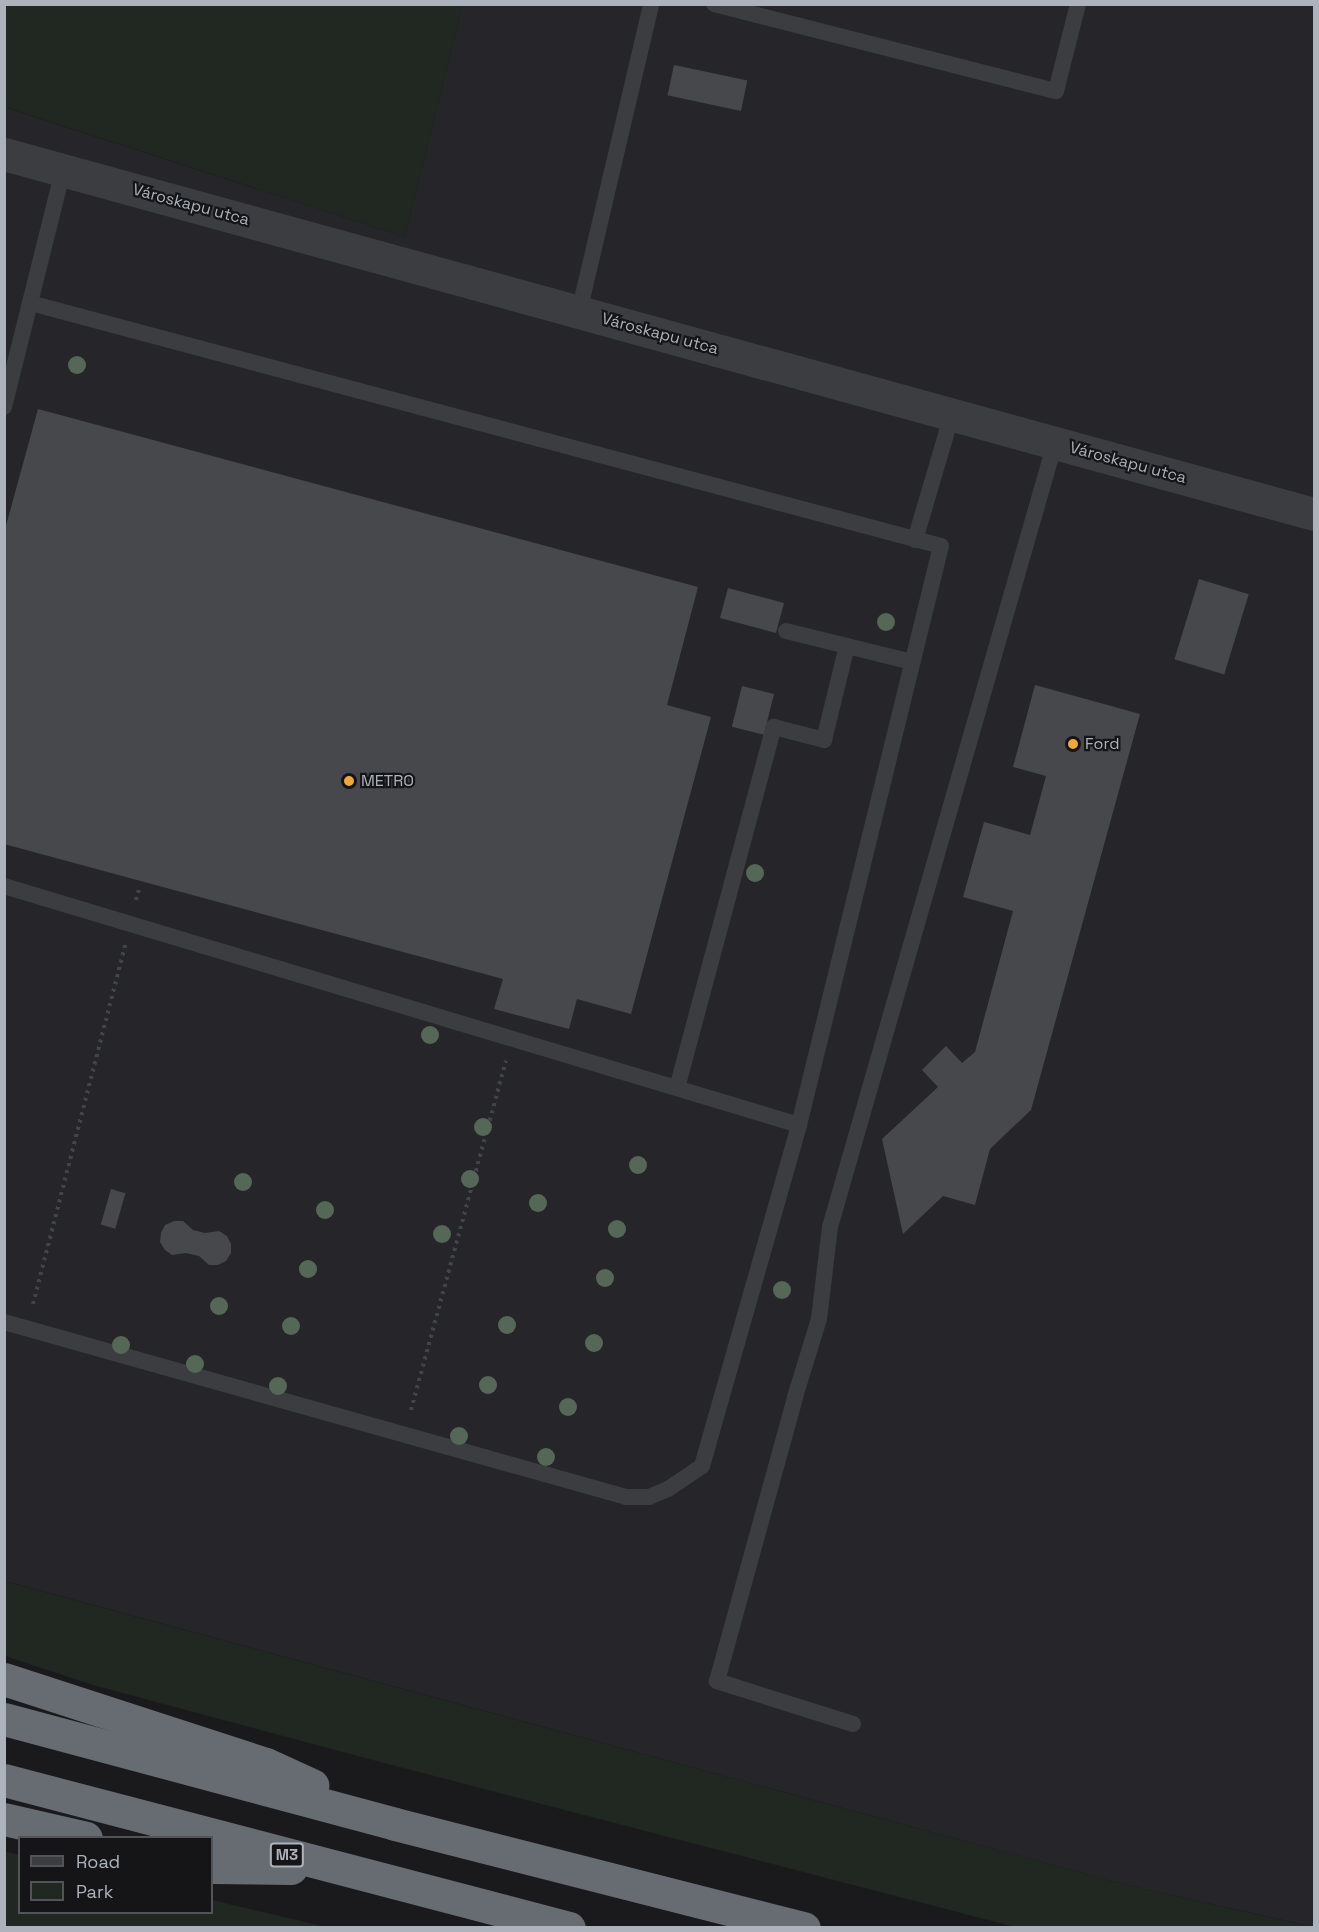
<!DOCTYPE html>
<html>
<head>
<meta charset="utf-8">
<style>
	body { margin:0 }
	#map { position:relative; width:1319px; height:1932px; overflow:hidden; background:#1a1a1d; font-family:"Space Grotesk",sans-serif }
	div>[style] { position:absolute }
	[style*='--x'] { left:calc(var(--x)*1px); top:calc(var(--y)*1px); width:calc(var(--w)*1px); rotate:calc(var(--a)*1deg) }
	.built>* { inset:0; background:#26262a }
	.green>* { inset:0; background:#202821 }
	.building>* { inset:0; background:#47484c; transform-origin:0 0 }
	.path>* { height:4px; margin-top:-2px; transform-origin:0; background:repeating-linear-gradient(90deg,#414448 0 3px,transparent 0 7.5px) }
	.service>* { height:16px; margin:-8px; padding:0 8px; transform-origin:8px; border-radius:8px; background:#3b3d41 }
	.minor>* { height:33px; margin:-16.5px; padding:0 16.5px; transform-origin:16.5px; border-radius:16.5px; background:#3b3d41 }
	.motorway>* { height:33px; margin:-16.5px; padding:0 16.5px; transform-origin:16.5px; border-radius:16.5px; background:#676b72 }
	.trees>* { width:18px; height:18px; margin:-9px; border-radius:50%; background:#556756 }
	.dots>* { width:16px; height:16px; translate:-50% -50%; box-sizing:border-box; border:3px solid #151518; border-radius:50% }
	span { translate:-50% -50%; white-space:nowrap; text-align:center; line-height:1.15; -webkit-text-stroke:4.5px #151518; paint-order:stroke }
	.shield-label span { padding:2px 4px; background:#151518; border:2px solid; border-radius:4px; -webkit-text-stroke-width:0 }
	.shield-label { font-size:15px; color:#adb3bc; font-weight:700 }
	.street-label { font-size:16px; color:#adb3bc }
	.poi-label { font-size:16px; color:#adb3bc }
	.left { translate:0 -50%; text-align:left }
	.frame { position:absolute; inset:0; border:6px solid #adb3bc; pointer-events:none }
	.legend { position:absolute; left:18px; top:1836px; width:195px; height:78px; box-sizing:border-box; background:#151518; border:2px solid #52545a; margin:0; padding:8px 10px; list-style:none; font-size:18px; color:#adb3bc }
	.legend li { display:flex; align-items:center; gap:12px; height:30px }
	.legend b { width:30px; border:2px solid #52545a }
</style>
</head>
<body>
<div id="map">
	<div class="built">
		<div style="clip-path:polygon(463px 5px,1314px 5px,1314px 1927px,1127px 1885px,5px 1581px,4px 107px,405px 237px)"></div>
	</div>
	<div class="green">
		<div style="clip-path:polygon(5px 4px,463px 5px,405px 237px,5px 107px)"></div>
		<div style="clip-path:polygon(4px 1581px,1127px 1885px,1313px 1927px,1015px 1927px,369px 1759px,93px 1685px,5px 1656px)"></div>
		<div style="clip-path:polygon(4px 1851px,19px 1855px,20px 1912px,212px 1912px,212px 1900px,326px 1927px,5px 1927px)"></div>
	</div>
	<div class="building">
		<div style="left:674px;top:65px;width:75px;height:31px;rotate:12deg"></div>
		<div style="clip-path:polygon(38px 409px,698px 587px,667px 705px,711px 717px,631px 1014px,577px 999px,569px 1029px,494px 1009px,503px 979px,4px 844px,4px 533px)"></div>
		<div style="left:1199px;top:579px;width:52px;height:84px;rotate:17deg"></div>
		<div style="left:728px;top:588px;width:58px;height:31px;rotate:15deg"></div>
		<div style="clip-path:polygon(1035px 685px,1140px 714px,1031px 1110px,990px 1149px,975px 1205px,943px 1196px,903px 1234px,882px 1139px,938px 1087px,922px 1070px,946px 1046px,962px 1063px,975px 1052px,1013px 911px,963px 897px,984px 822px,1030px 835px,1046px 776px,1013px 767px)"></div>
		<div style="left:742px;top:686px;width:33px;height:42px;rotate:14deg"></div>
		<div style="left:111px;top:1189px;width:15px;height:37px;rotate:16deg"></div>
		<div style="clip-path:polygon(174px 1221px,183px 1221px,193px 1230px,205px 1233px,219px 1231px,227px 1236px,231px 1244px,231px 1253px,226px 1261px,218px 1265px,209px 1265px,199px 1256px,186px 1253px,172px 1255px,165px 1250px,160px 1242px,161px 1233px,165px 1225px)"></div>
	</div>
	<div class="path">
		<div style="--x:136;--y:900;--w:11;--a:-75"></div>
		<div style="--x:33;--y:1304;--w:371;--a:-75.6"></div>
		<div style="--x:411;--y:1410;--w:362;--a:-74.8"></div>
	</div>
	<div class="service">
		<div style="--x:714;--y:4;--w:353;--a:14.3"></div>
		<div style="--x:1056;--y:91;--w:90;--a:-75.8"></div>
		<div style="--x:579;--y:312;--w:316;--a:-76.8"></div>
		<div style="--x:4;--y:407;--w:244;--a:-76"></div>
		<div style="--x:915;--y:540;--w:131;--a:-73.6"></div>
		<div style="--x:786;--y:631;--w:130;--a:13.8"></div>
		<div style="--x:4;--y:886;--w:830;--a:16.73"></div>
		<div style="--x:677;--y:1088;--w:374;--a:-75"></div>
		<div style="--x:774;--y:727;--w:52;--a:14.6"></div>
		<div style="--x:824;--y:740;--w:97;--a:-76.3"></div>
		<div style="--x:4;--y:1322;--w:646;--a:15.71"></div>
		<div style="--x:626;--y:1497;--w:23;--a:0"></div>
		<div style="--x:649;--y:1497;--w:21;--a:-23"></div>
		<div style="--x:668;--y:1489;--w:41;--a:-34.1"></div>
		<div style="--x:702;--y:1466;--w:355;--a:-74.1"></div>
		<div style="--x:799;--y:1125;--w:596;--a:-76.22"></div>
		<div style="--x:941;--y:546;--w:943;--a:-165.06"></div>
		<div style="--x:853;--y:1724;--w:143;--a:-162.5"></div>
		<div style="--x:717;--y:1681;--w:295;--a:-74.6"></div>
		<div style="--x:795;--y:1397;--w:82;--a:-72.9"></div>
		<div style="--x:819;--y:1319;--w:93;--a:-83.2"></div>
		<div style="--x:830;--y:1227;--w:816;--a:-73.99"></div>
	</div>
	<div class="minor">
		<div style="--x:4;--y:154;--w:1359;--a:15.37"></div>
	</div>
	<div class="motorway">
		<div style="--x:4;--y:1679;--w:275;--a:18"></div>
		<div style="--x:266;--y:1764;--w:51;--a:24.5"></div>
		<div style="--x:4;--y:1719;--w:405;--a:15"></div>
		<div style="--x:395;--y:1824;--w:422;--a:14.3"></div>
		<div style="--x:4;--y:1780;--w:584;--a:14.68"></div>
		<div style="--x:4;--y:1819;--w:84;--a:13"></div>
		<div style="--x:212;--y:1867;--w:79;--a:0.7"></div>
	</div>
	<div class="trees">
		<div style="left:77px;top:365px"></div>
		<div style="left:886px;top:622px"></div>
		<div style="left:755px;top:873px"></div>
		<div style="left:430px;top:1035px"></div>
		<div style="left:483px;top:1127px"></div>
		<div style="left:638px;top:1165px"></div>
		<div style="left:470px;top:1179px"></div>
		<div style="left:243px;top:1182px"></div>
		<div style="left:538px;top:1203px"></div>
		<div style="left:325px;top:1210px"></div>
		<div style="left:617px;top:1229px"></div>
		<div style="left:442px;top:1234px"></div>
		<div style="left:308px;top:1269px"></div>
		<div style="left:605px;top:1278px"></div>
		<div style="left:782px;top:1290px"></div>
		<div style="left:219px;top:1306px"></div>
		<div style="left:507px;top:1325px"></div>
		<div style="left:291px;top:1326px"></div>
		<div style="left:594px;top:1343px"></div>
		<div style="left:121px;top:1345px"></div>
		<div style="left:195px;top:1364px"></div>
		<div style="left:488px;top:1385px"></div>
		<div style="left:278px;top:1386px"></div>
		<div style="left:568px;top:1407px"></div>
		<div style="left:459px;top:1436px"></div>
		<div style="left:546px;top:1457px"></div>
	</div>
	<div class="dots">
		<div style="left:1073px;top:744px;background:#efa740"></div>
		<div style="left:349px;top:781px;background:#efa740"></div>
	</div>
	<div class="shield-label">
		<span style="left:287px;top:1855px">M3</span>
	</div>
	<div class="street-label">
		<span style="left:191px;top:205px;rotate:15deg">Városkapu utca</span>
		<span style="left:660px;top:334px;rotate:15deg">Városkapu utca</span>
		<span style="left:1128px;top:463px;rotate:15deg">Városkapu utca</span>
	</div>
	<div class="poi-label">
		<span class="left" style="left:1085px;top:744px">Ford</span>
		<span class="left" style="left:361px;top:781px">METRO</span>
	</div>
	<div class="frame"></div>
	<ul class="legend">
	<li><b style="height:8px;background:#3b3d41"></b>Road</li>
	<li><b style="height:16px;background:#202821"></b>Park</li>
	</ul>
</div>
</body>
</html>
